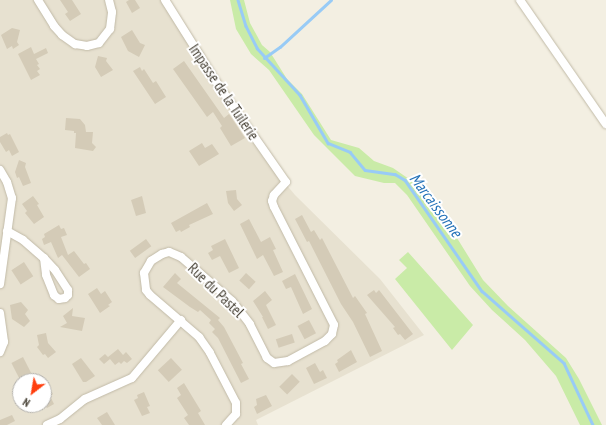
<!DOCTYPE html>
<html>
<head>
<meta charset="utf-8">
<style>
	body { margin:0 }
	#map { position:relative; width:606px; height:425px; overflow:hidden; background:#f3efe2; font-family:"PT Sans Narrow",sans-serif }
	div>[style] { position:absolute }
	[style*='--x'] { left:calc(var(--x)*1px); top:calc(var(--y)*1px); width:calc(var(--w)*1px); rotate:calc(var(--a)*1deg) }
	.residential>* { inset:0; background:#e7e1d0 }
	.green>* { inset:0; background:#c9eba7 }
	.stream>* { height:2.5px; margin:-1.25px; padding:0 1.25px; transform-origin:1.25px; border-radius:1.25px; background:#98cbf6 }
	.building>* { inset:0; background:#d4cbb7; transform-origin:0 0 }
	.roads { filter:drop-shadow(0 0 1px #c1baa7) drop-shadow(0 0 1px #c1baa7) }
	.minor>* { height:8px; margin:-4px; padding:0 4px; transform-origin:4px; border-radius:4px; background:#fff }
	span { translate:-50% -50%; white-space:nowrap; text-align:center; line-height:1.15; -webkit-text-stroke:4px #fff; paint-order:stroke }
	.street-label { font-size:15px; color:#443e32 }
	.water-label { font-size:16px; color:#2472b8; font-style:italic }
	.north { position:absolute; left:12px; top:373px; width:40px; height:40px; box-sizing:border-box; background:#fff; border:1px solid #b4b2ad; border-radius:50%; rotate:211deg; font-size:11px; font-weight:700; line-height:16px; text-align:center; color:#443e32 }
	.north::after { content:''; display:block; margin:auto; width:14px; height:18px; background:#ff3e0d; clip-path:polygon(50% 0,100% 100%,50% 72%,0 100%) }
</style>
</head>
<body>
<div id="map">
	<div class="residential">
		<div style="clip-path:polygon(evenodd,0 0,162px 0,189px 45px,263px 157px,295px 195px,380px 279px,424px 335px,256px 420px,258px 425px,0 425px,0 0,20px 381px,44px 381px,44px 405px,20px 405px,20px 381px)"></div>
	</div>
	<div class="green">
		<div style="clip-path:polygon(230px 0,244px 0,250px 23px,262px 45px,270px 52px,287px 79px,302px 94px,331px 140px,359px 148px,374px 161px,393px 168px,425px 190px,444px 217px,483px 280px,508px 306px,566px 358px,579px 379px,602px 425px,580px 425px,556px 376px,525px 340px,492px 310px,470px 286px,407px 195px,395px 183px,384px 183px,355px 176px,314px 135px,269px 70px,251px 54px,236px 29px)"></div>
		<div style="clip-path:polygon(408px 252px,473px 325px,452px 350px,395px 279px,407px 268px,399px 260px)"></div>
	</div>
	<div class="stream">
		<div style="--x:238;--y:0;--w:27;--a:73"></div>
		<div style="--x:246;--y:26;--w:25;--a:63"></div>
		<div style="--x:257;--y:48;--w:64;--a:47.5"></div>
		<div style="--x:300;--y:95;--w:56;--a:59.7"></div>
		<div style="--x:328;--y:143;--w:24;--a:22"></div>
		<div style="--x:350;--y:152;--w:23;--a:50"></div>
		<div style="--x:365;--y:170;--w:30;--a:8"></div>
		<div style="--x:395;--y:174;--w:12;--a:31"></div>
		<div style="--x:405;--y:180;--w:135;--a:55.3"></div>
		<div style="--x:482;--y:291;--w:109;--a:41.3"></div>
		<div style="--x:564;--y:363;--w:68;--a:64.9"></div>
		<div style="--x:264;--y:58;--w:19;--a:-35"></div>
		<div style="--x:280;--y:47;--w:69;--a:-42.7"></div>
	</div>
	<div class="building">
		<div style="clip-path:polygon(60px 0,72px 0,81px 14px,70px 21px,65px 14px,68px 12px)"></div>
		<div style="clip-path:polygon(129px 0,135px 0,140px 8px,132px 13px,126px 2px)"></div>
		<div style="clip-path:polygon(12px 28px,20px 30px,17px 42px,19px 45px,13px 49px,12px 46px,7px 49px,1px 35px)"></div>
		<div style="clip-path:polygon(132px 30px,140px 43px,145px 45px,139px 57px,128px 51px,121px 37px)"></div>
		<div style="clip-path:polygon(31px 47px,34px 54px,46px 48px,48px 53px,36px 59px,39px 64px,37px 65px,40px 69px,37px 71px,40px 75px,31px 80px,18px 54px)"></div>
		<div style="clip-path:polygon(98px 56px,107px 58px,106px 61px,113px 70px,101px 77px,95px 67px)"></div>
		<div style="clip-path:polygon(184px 61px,224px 118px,229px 114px,245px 138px,231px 146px,220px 128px,222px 126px,213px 112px,207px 117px,173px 69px)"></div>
		<div style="clip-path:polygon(140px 67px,142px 71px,144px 69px,153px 83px,156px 81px,166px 97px,155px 104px,133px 71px)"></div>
		<div style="clip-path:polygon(66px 118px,80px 119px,85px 125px,86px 132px,93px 132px,92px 143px,96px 147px,93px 151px,75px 148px,76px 133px,74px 133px,74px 131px,65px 130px)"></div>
		<div style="clip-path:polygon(7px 133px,8px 135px,10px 134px,19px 152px,12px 156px,9px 150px,6px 152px,0 142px,0 137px)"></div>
		<div style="clip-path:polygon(202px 143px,205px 148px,212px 144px,219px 154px,199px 166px,189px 151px)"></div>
		<div style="clip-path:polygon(19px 160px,26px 163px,25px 167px,31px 183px,23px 186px,19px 177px,17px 178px,15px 172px)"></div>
		<div style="clip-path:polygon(236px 190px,237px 199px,242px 205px,234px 211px,228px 203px,226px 191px)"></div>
		<div style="clip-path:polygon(33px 196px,39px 204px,37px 205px,44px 217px,34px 224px,25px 213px,27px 211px,22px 204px)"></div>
		<div style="clip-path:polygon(142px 196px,146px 213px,136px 216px,131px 200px)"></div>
		<div style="clip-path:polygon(207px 203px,213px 214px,189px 225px,190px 227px,181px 232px,180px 230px,176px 232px,171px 223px)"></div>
		<div style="clip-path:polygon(302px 215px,311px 232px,314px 230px,320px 240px,322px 238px,353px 298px,355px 296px,367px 313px,365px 314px,382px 351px,370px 357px,353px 322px,341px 304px,309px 241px,307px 242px,295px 219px)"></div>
		<div style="clip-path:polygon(249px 219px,261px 242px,270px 237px,276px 249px,273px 250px,283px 272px,274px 276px,263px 255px,257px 259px,240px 224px)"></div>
		<div style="clip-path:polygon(59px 225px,61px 229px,64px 228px,67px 235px,61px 237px,68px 255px,74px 251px,84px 264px,86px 263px,90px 269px,79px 277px,62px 255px,58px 258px,51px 242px,44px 245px,42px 239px,45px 237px,44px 234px)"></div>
		<div style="left:146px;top:239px;width:9px;height:20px;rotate:54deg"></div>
		<div style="clip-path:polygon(225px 239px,239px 268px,229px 273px,220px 256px,212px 260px,208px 253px,213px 250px,211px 246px)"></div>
		<div style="left:24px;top:262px;width:17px;height:15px;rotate:57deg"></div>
		<div style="clip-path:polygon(175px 273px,181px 279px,177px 283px,220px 318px,218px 320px,224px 327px,243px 363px,241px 364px,249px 379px,241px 383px,218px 338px,212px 332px,215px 329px,209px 323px,211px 320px,200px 310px,198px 312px,190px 307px,163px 287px)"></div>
		<div style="left:246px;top:273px;width:13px;height:10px;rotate:42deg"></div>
		<div style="clip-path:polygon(295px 274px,312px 309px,303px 314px,291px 287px,286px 289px,282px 281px)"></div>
		<div style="clip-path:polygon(97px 288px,101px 294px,105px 291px,112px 302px,108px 305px,110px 306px,100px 313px,88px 294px)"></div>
		<div style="clip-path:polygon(374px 290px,376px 293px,379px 290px,413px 334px,405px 340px,400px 334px,398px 335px,393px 328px,395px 327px,367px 295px)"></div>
		<div style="clip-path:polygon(265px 291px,272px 300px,266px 305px,276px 325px,268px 329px,262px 317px,263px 317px,253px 301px)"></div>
		<div style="clip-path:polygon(21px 302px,28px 310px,25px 314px,30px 321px,24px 327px,12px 319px,10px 305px)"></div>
		<div style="clip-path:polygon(73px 308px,72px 316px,85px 318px,82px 331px,60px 327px,67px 323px,63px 316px)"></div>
		<div style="left:309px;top:320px;width:15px;height:13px;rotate:62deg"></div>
		<div style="clip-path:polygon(46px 333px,48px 343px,56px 352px,48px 358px,45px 354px,43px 355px,37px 347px,39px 345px,37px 335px)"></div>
		<div style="left:292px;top:334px;width:9px;height:17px;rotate:72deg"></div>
		<div style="clip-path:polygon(118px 349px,123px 355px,126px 352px,132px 359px,127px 363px,124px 361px,121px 364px,119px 362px,115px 365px,110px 359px,104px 364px,99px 359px,105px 354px,108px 357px)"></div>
		<div style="clip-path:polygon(351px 350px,357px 362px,339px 372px,335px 364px,338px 362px,337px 360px)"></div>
		<div style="left:23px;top:357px;width:18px;height:13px;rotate:63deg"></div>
		<div style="clip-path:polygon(81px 358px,95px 376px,86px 382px,83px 382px,72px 364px)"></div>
		<div style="left:171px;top:358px;width:16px;height:18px;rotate:47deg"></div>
		<div style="clip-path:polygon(315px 363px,320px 372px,323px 370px,327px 378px,314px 384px,306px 368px)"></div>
		<div style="left:292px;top:374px;width:11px;height:18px;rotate:45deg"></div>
		<div style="clip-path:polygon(44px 379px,53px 394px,50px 396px,54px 404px,47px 408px,44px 402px)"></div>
		<div style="clip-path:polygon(184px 383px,201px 411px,198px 413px,205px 425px,189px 425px,184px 418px,188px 415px,177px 398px,181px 395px,177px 388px)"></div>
		<div style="clip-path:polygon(144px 392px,150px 406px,147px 407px,150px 413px,142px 416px,134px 400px,138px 398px,137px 395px)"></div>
		<div style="clip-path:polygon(266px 395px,272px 406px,257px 414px,254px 407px,257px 405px,256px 399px)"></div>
		<div style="clip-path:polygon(107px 412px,115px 425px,102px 425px,97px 418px)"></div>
		<div style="clip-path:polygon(12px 415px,15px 421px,7px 425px,0 425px,0 420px)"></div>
	</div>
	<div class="roads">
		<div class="minor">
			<div style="--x:38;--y:0;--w:31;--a:58"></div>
			<div style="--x:54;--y:26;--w:12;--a:48"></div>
			<div style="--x:62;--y:35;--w:16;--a:35"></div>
			<div style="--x:75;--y:44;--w:12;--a:9"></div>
			<div style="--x:87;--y:46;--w:12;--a:-14"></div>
			<div style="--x:99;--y:43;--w:18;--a:-52"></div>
			<div style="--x:110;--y:29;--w:17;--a:-83"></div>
			<div style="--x:112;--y:12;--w:12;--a:-104"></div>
			<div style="--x:165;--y:0;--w:102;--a:57.9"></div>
			<div style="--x:219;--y:86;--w:117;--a:55.1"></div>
			<div style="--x:286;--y:182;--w:18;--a:133"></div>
			<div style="--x:274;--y:195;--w:6;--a:108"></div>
			<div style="--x:272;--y:201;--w:6;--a:72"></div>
			<div style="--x:274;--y:207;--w:132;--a:63"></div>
			<div style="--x:334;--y:325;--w:9;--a:103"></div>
			<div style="--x:332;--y:334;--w:10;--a:135"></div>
			<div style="--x:325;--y:341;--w:42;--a:151.6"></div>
			<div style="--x:288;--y:361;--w:14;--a:172"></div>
			<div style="--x:274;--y:363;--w:9;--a:-144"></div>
			<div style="--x:267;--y:358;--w:38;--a:-117"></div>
			<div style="--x:250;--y:324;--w:29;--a:-128"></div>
			<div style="--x:232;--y:301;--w:67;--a:-139.2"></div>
			<div style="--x:181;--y:257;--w:13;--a:-157"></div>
			<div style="--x:169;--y:252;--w:7;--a:164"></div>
			<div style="--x:162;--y:254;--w:13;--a:148"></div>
			<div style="--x:151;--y:261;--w:14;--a:120"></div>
			<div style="--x:144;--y:273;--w:17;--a:83"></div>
			<div style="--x:146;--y:290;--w:6;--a:51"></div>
			<div style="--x:150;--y:295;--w:65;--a:40.6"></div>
			<div style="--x:199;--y:337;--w:19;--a:55"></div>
			<div style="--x:210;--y:353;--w:56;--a:62.5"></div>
			<div style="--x:236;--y:403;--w:11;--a:90"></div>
			<div style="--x:236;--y:414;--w:15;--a:132"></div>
			<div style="--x:520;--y:0;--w:151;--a:55.3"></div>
			<div style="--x:0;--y:170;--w:14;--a:60"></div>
			<div style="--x:7;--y:182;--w:17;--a:73"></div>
			<div style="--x:12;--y:198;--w:87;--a:97.9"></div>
			<div style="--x:7;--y:231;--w:18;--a:29"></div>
			<div style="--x:23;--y:240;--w:28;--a:41"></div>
			<div style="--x:44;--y:258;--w:17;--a:83"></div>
			<div style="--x:46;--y:275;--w:22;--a:68"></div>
			<div style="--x:54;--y:295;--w:6;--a:39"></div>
			<div style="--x:59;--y:299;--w:6;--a:-9"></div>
			<div style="--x:65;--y:298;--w:4;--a:-45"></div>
			<div style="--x:68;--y:295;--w:5;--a:-90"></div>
			<div style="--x:68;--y:290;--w:24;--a:-123"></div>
			<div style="--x:55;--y:270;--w:16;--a:-133"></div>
			<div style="--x:0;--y:313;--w:29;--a:82"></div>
			<div style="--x:4;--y:342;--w:11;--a:112"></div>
			<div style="--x:47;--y:425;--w:14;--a:-25"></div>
			<div style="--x:60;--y:419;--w:32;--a:-39"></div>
			<div style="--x:85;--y:399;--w:51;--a:-24.1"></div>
			<div style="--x:132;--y:378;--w:76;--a:-49.8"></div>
		</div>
	</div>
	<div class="street-label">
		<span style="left:224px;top:92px;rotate:56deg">Impasse de la Tuilerie</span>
		<span style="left:216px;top:290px;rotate:44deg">Rue du Pastel</span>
	</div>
	<div class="water-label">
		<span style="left:436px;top:205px;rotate:53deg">Marcaissonne</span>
	</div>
	<div class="north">N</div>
</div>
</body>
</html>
